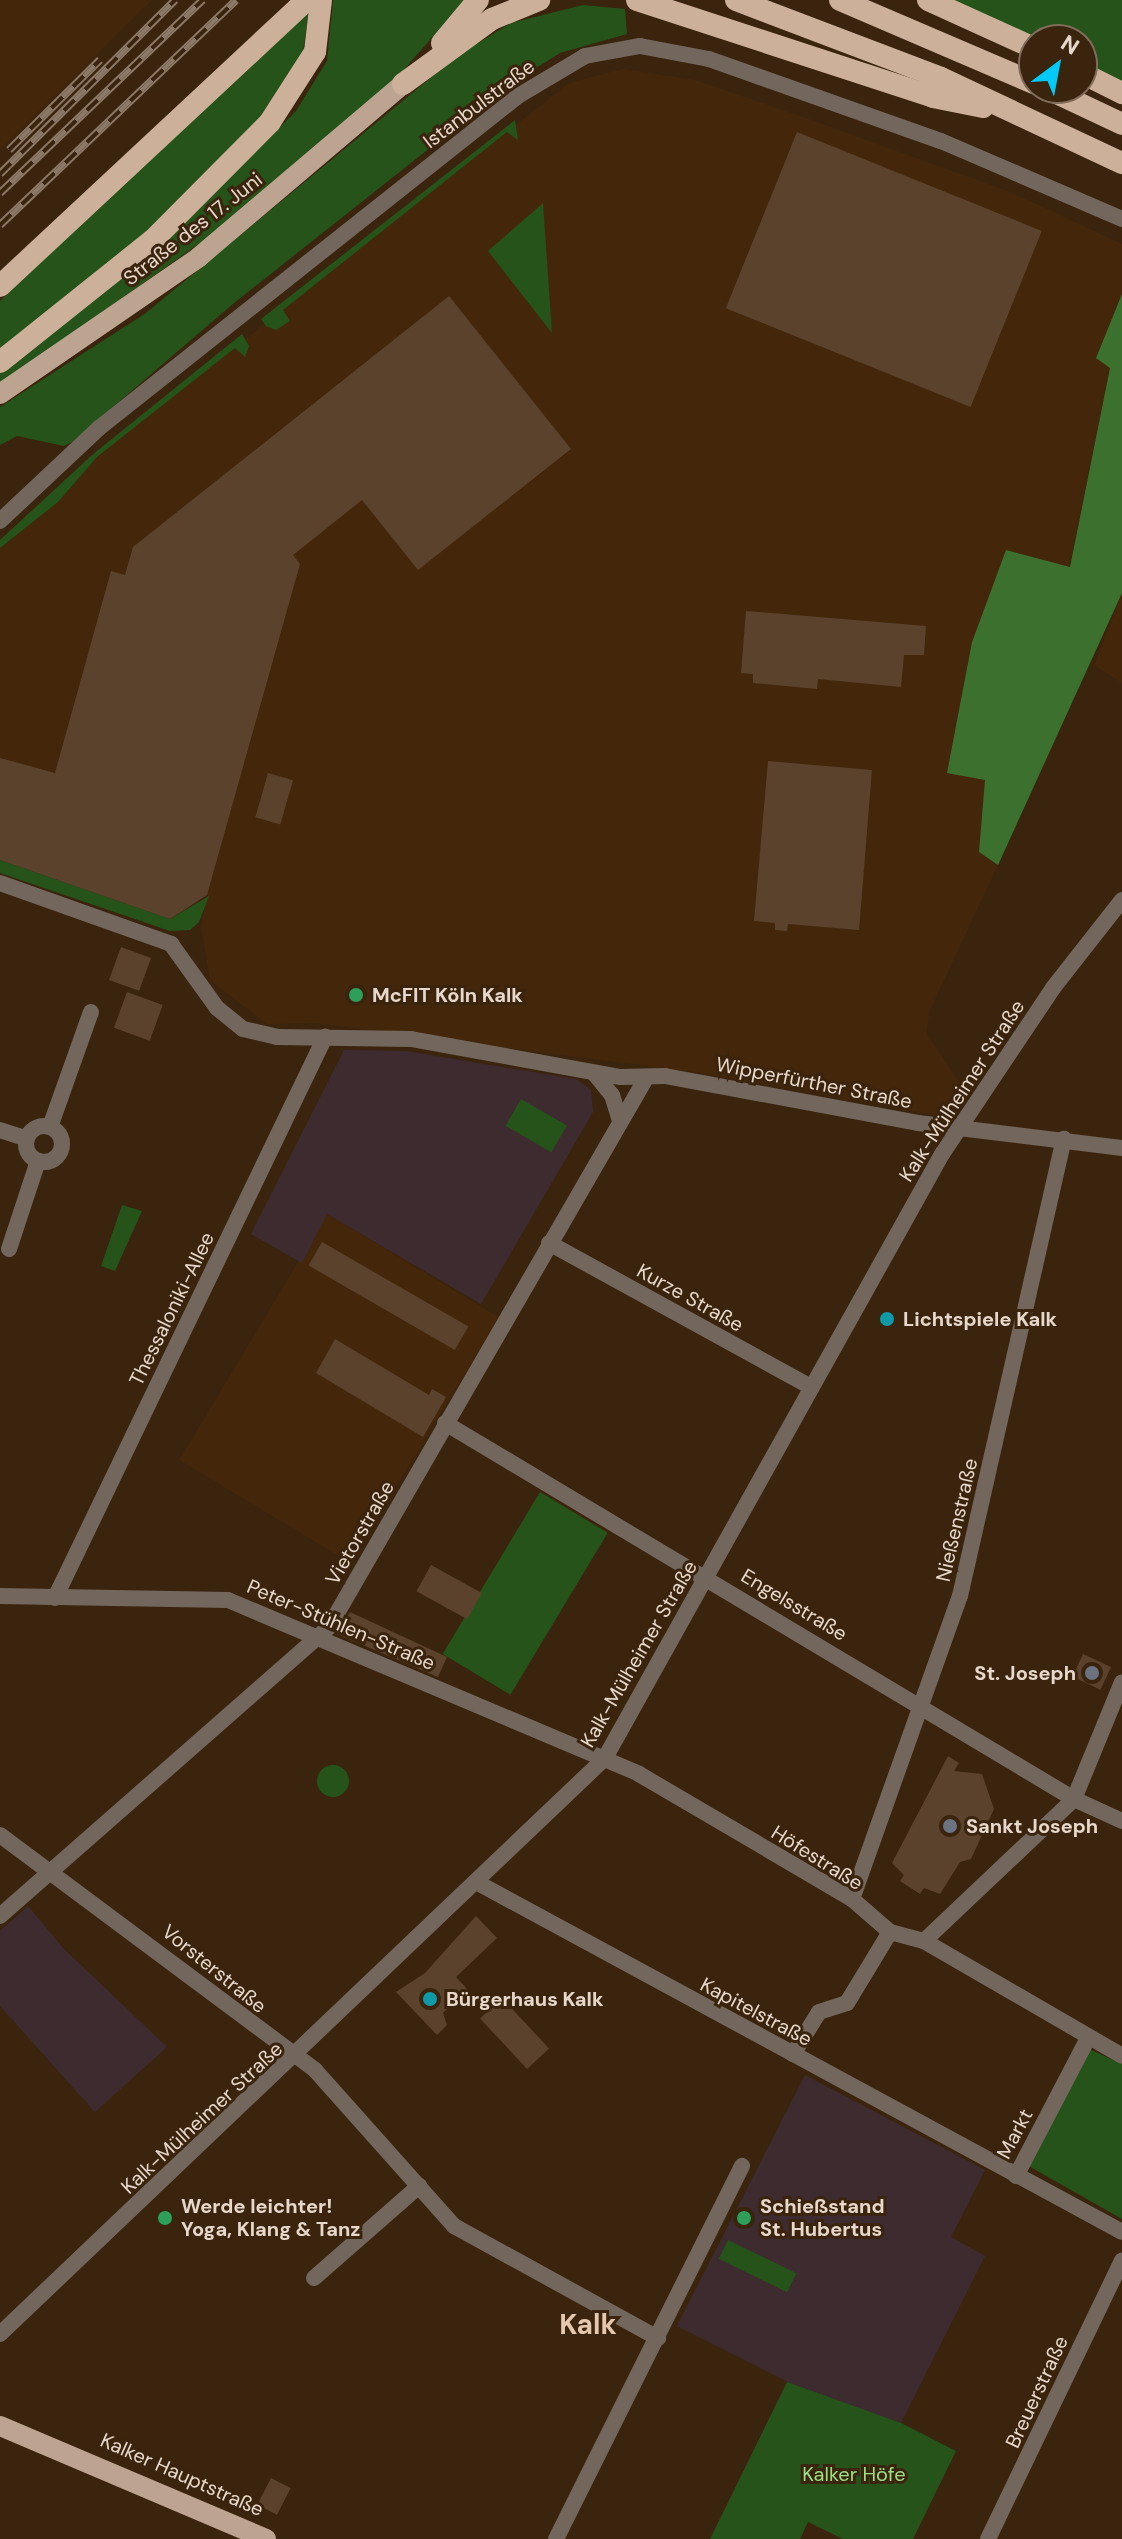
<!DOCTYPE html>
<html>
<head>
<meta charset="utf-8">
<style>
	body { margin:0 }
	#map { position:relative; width:1122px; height:2539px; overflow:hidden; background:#3b240e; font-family:"DM Sans",sans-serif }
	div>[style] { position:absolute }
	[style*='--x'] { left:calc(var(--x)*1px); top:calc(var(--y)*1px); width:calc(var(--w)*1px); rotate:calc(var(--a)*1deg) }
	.built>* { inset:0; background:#44270b; transform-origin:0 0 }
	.education>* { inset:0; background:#3e2b30 }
	.green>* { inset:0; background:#255319; transform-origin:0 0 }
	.round { border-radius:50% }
	.forest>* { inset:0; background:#3c702e }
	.building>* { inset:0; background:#5b422c; transform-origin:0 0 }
	.minor>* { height:16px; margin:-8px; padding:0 8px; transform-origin:8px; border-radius:8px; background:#73675d }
	.minor>.ring { margin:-8px; padding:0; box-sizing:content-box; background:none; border:16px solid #73675d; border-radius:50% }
	.primary>* { height:20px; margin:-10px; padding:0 10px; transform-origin:10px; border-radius:10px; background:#bda490 }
	.trunk>* { height:22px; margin:-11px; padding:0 11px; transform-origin:11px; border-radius:11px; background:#ccb09a }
	.rail>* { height:8px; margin-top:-4px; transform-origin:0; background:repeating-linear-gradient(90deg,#3b240e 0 15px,#8c7867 0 30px); box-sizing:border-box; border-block:2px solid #8c7867 }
	.dots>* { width:22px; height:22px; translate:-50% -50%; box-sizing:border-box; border:4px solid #3b240e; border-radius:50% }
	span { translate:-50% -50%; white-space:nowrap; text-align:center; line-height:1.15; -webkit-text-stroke:6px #3b240e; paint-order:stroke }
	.street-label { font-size:20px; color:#e7d8cb }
	.poi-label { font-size:20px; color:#e7d8cb; font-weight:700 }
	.left { translate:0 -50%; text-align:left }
	.right { translate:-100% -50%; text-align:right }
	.park-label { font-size:20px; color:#98e186 }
	.district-label { font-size:28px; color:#e5c7ad; font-weight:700 }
	.north { position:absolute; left:1018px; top:24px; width:80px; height:80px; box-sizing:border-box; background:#3b240e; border:2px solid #806c5a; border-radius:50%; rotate:32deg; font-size:22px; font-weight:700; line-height:32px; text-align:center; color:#e7d8cb }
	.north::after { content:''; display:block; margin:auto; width:28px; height:36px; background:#00cbf8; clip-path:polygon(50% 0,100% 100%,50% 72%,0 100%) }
</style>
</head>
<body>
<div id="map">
	<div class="built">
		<div style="clip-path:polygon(0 0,152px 0,0 150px)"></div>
		<div style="clip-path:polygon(623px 69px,695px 80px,800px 116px,1013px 193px,1122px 244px,1122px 294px,1096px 357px,1110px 367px,1069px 568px,1006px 550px,972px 642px,947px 772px,985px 780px,980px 852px,998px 865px,930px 1010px,926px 1033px,961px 1085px,940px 1116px,695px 1072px,315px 1023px,267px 1024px,210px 980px,201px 926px,207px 895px,170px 919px,0 860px,0 548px,58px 502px,97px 457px,569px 83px)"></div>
		<div style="clip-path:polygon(1122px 593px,1122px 683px,1094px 665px)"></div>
		<div style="left:327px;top:1214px;width:200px;height:287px;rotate:31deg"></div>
	</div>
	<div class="education">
		<div style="clip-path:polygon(344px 1050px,406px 1051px,576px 1079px,591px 1090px,593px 1112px,481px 1304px,327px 1214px,302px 1263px,251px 1234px)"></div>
		<div style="clip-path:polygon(28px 1906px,63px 1948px,167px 2047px,95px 2112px,0 2006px,0 1931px)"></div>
		<div style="clip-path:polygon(805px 2075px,985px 2170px,951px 2237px,985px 2256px,901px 2423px,796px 2386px,677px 2326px)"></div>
	</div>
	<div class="green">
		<div style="clip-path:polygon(333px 0,465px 0,393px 82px,227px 224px,0 384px,0 372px,159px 248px,296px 111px,327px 61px)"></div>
		<div style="clip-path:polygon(949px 0,1122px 0,1122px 83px,1082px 63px,1082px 40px,1037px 40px)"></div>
		<div style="clip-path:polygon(583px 5px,625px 9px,627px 34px,560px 53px,512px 83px,234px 303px,72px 442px,64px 446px,17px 436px,0 445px,0 407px,146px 313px,457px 56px,511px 23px)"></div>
		<div style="clip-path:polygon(309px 9px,303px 53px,259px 118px,147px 234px,0 352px,0 301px)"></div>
		<div style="clip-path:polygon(515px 120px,518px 140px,507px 132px,283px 310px,290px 321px,276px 330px,266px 326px,261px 319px)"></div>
		<div style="clip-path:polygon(543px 203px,552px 333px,488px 251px)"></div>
		<div style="clip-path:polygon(242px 334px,249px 346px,245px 357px,235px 348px,97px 457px,58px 502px,0 548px,0 540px,92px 455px)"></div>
		<div style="clip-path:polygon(0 860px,170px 919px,209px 896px,199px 922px,190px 930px,170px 931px,0 873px)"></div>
		<div style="left:521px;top:1099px;width:53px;height:31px;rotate:30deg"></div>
		<div style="clip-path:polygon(122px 1205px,142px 1211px,115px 1271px,101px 1266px)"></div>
		<div style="left:540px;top:1492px;width:79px;height:189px;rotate:31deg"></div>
		<div class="round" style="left:317px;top:1765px;width:32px;height:32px"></div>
		<div style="clip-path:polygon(1089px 2049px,1122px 2064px,1122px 2219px,1027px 2165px)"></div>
		<div style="left:728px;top:2240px;width:76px;height:21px;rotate:26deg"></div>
		<div style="clip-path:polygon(787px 2382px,901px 2423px,956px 2451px,913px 2539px,843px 2539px,808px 2522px,800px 2539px,710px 2539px)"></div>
	</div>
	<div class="forest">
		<div style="clip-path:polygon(1122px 294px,1122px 593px,998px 865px,979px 852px,985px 780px,947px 773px,972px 642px,1006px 550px,1070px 567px,1110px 368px,1096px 358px)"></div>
	</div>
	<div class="building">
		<div style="left:797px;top:132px;width:264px;height:190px;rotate:22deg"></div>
		<div style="clip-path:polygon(449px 296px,571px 449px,418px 570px,362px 500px,293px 555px,300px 564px,207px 895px,170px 919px,0 860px,0 758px,55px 773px,111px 571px,125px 575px,133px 547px)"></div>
		<div style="clip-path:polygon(746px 611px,926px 626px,924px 655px,904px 655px,901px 687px,818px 679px,817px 689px,753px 683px,753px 674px,741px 673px)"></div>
		<div style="clip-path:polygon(768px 761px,872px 770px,859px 930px,788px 924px,787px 931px,775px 930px,775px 923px,754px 921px)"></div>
		<div style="left:268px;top:773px;width:26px;height:46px;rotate:16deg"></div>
		<div style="left:121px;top:947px;width:32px;height:35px;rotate:20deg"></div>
		<div style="left:127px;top:992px;width:38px;height:38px;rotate:20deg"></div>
		<div style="left:322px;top:1242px;width:169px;height:27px;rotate:30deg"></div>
		<div style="clip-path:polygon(335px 1339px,429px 1395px,432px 1389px,446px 1397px,423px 1437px,316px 1373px)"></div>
		<div style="left:431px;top:1565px;width:58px;height:30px;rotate:29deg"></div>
		<div style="clip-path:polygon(350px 1612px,447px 1657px,438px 1677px,337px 1634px)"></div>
		<div style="left:1083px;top:1654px;width:31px;height:25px;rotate:25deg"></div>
		<div style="clip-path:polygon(948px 1756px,959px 1763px,954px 1771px,982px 1774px,994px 1809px,971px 1859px,960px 1862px,940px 1894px,924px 1888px,920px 1894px,900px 1881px,904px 1875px,892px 1863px)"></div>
		<div style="clip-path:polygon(476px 1916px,497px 1938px,456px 1977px,467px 1989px,443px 2013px,447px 2025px,437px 2035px,396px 1992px,425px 1973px)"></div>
		<div style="left:502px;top:1998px;width:69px;height:30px;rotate:47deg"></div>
		<div style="left:271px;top:2478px;width:22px;height:30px;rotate:27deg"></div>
	</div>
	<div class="minor">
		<div style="--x:0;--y:521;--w:136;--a:-43.2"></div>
		<div style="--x:99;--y:428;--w:535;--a:-38.39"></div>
		<div style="--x:518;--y:96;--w:78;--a:-30.8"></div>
		<div style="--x:585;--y:56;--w:56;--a:-10.3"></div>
		<div style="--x:640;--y:46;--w:70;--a:10.7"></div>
		<div style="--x:709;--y:59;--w:246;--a:19.5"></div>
		<div style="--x:941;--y:141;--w:197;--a:23.3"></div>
		<div style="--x:0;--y:883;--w:182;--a:19.6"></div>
		<div style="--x:171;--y:944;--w:79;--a:54.3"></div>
		<div style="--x:217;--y:1008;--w:33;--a:39"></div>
		<div style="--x:243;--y:1029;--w:35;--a:13"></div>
		<div style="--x:277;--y:1037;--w:134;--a:0.9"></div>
		<div style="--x:411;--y:1039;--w:213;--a:10.3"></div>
		<div style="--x:621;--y:1077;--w:44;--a:-1.3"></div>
		<div style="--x:665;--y:1076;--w:257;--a:10.5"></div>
		<div style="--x:918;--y:1123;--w:206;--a:7"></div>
		<div style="--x:594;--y:1073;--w:28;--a:51"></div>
		<div style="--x:612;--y:1095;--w:28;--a:73"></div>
		<div class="ring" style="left:26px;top:1126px;width:20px;height:20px"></div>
		<div style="--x:50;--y:1127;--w:122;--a:-70.4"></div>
		<div style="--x:0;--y:1130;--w:28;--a:18"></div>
		<div style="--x:549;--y:1243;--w:299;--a:28.8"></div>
		<div style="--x:9;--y:1249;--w:93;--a:-71.8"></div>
		<div style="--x:445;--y:1423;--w:733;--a:30.87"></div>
		<div style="--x:1074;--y:1799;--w:53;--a:24.6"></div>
		<div style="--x:0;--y:1596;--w:228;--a:1"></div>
		<div style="--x:228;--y:1600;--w:446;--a:22.9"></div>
		<div style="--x:639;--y:1774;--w:247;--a:30.4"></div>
		<div style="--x:852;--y:1899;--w:50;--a:41"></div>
		<div style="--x:890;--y:1932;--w:35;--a:15"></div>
		<div style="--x:924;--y:1941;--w:229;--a:30.1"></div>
		<div style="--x:55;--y:1598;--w:623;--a:-64.3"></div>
		<div style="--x:0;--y:1835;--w:393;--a:36.7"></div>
		<div style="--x:315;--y:2070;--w:209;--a:48.3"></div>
		<div style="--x:454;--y:2226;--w:233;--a:28.8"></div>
		<div style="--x:478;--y:1883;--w:732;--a:28.45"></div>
		<div style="--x:852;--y:1899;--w:322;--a:-70.4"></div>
		<div style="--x:960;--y:1596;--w:469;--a:-77.2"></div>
		<div style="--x:0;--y:1916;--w:438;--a:-41.3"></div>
		<div style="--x:329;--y:1627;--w:632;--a:-59.99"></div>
		<div style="--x:924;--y:1941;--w:207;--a:-43.4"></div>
		<div style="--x:1074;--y:1799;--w:126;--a:-67.7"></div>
		<div style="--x:793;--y:2054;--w:49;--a:-58.2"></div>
		<div style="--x:819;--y:2012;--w:29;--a:-18"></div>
		<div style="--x:847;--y:2003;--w:83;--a:-58.8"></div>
		<div style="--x:1016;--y:2176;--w:156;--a:-62.4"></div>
		<div style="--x:314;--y:2278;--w:140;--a:-41.2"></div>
		<div style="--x:0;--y:2334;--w:835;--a:-43.59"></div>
		<div style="--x:605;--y:1758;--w:692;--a:-60.84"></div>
		<div style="--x:942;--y:1154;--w:200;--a:-56.2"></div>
		<div style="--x:1053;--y:988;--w:112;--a:-51.9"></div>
		<div style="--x:556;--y:2539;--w:417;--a:-63.5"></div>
		<div style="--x:988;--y:2539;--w:309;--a:-64.3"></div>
	</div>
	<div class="primary">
		<div style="--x:0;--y:394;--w:242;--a:-34.5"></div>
		<div style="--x:199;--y:257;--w:267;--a:-40.3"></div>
		<div style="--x:0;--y:2426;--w:289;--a:23"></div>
	</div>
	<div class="trunk">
		<div style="--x:637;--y:0;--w:311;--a:18.1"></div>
		<div style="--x:933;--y:97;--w:51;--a:11.3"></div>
		<div style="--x:736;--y:0;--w:219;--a:20.8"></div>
		<div style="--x:941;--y:78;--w:200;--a:25.2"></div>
		<div style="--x:840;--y:0;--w:211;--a:23.2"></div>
		<div style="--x:928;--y:0;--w:116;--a:24.4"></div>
		<div style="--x:442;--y:43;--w:56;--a:-50.1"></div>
		<div style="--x:1082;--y:73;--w:45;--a:26.6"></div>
		<div style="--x:403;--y:84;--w:110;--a:-36.1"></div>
		<div style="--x:492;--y:19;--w:51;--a:-22"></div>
		<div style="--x:1046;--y:88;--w:84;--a:25.3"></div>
		<div style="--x:0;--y:286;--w:420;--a:-43"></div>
		<div style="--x:0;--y:362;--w:196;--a:-38.6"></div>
		<div style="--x:153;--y:240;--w:166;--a:-45.2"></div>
		<div style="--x:270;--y:122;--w:83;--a:-57.3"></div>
		<div style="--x:315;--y:52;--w:52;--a:-83.4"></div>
	</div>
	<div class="rail">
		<div style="--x:9;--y:150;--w:128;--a:-44.7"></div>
		<div style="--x:0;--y:174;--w:247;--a:-44.8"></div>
		<div style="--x:0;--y:193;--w:280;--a:-43.6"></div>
		<div style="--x:0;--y:225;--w:326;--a:-43.6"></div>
	</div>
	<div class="dots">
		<div style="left:356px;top:995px;background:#2e9e5b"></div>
		<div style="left:887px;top:1319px;background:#0f9aa8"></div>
		<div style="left:1092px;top:1673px;background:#6b7280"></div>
		<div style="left:950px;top:1826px;background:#6b7280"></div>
		<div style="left:430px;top:1999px;background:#0f9aa8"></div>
		<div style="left:165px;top:2218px;background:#2e9e5b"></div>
		<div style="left:744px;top:2218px;background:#2e9e5b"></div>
	</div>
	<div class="street-label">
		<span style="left:479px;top:104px;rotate:-37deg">Istanbulstraße</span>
		<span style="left:193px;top:229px;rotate:-38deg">Straße des 17. Juni</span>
		<span style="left:814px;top:1083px;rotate:11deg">Wipperfürther Straße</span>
		<span style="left:962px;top:1091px;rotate:-57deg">Kalk-Mülheimer Straße</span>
		<span style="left:690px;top:1298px;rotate:29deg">Kurze Straße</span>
		<span style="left:172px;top:1309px;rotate:-64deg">Thessaloniki-Allee</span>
		<span style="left:957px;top:1520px;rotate:-77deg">Nießenstraße</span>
		<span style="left:360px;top:1533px;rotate:-60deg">Vietorstraße</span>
		<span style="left:794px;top:1605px;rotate:31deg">Engelsstraße</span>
		<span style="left:341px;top:1625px;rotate:23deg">Peter-Stühlen-Straße</span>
		<span style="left:639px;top:1654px;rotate:-60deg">Kalk-Mülheimer Straße</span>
		<span style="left:817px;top:1858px;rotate:32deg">Höfestraße</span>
		<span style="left:214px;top:1969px;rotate:39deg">Vorsterstraße</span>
		<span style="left:756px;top:2012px;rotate:28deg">Kapitelstraße</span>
		<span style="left:202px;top:2118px;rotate:-43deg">Kalk-Mülheimer Straße</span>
		<span style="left:1015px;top:2134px;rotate:-62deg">Markt</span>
		<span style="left:1037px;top:2392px;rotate:-65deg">Breuerstraße</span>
		<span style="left:182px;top:2475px;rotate:24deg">Kalker Hauptstraße</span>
	</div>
	<div class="poi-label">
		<span class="left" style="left:372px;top:995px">McFIT Köln Kalk</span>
		<span class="left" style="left:903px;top:1319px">Lichtspiele Kalk</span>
		<span class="right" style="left:1076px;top:1673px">St. Joseph</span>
		<span class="left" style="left:966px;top:1826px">Sankt Joseph</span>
		<span class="left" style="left:446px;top:1999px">Bürgerhaus Kalk</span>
		<span class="left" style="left:181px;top:2218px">Werde leichter!<br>Yoga, Klang &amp; Tanz</span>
		<span class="left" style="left:760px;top:2218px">Schießstand<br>St. Hubertus</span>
	</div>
	<div class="park-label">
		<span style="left:854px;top:2474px">Kalker Höfe</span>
	</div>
	<div class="district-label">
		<span style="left:588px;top:2325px">Kalk</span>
	</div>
	<div class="north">N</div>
</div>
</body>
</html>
